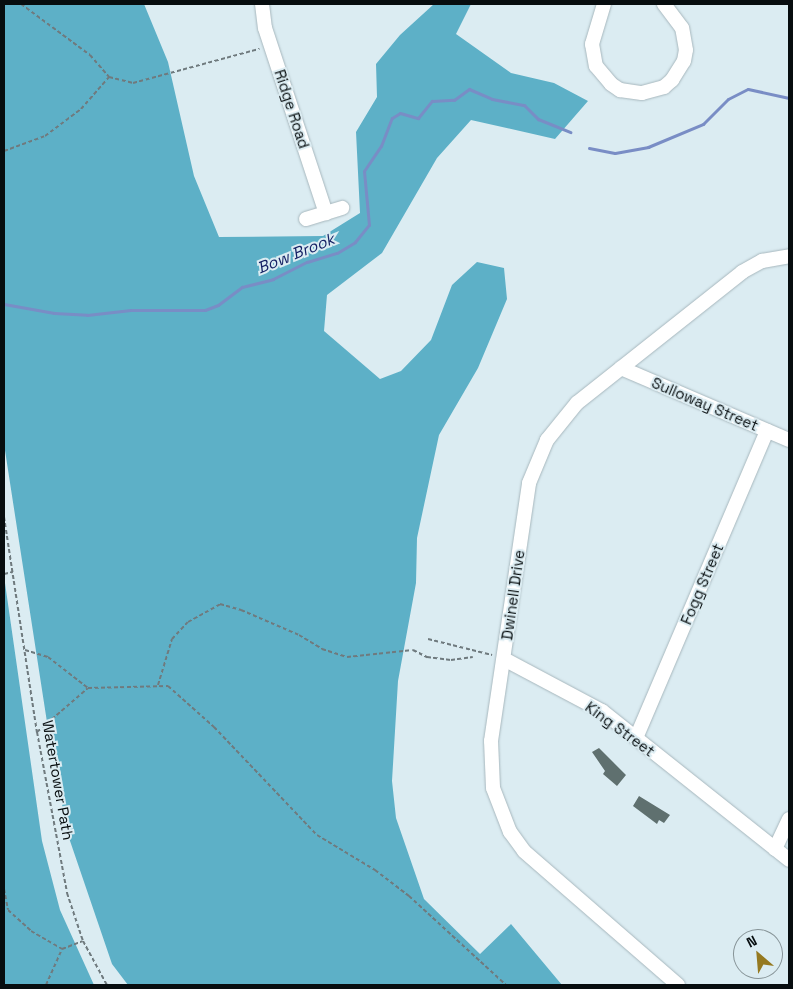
<!DOCTYPE html>
<html>
<head>
<meta charset="utf-8">
<style>
	body { margin:0 }
	#map { position:relative; width:793px; height:989px; overflow:hidden; background:#dbecf2; font-family:"Space Grotesk",sans-serif }
	div>[style] { position:absolute }
	[style*='--x'] { left:calc(var(--x)*1px); top:calc(var(--y)*1px); width:calc(var(--w)*1px); rotate:calc(var(--a)*1deg) }
	.forest>* { inset:0; background:#5db0c7 }
	.stream>* { height:3px; margin:-1.5px; padding:0 1.5px; transform-origin:1.5px; border-radius:1.5px; background:#798dc5 }
	.building>* { inset:0; background:#5f706f }
	.path>* { height:2px; margin-top:-1px; transform-origin:0; background:repeating-linear-gradient(90deg,#6f7a7e 0 4px,transparent 0 6.5px) }
	.roads { filter:drop-shadow(0 0 1px #a7b7bd) drop-shadow(0 0 1px #a7b7bd) }
	.minor>* { height:14px; margin:-7px; padding:0 7px; transform-origin:7px; border-radius:7px; background:#fff }
	span { translate:-50% -50%; white-space:nowrap; text-align:center; line-height:1.15; -webkit-text-stroke:4px #dbecf2; paint-order:stroke }
	.street-label { font-size:15px; color:#070d0f }
	.water-label { font-size:16px; color:#162265; font-style:italic }
	.frame { position:absolute; inset:0; border:5px solid #070d0f; pointer-events:none }
	.north { position:absolute; left:733px; top:929px; width:50px; height:50px; box-sizing:border-box; background:#dbecf2; border:1px solid #869397; border-radius:50%; rotate:333deg; font-size:14px; font-weight:700; line-height:20px; text-align:center; color:#070d0f }
	.north::after { content:''; display:block; margin:auto; width:18px; height:22px; background:#957920; clip-path:polygon(50% 0,100% 100%,50% 72%,0 100%) }
</style>
</head>
<body>
<div id="map">
	<div class="forest">
		<div style="clip-path:polygon(4px 4px,144px 4px,168px 62px,194px 176px,219px 237px,323px 236px,360px 213px,356px 132px,377px 97px,376px 64px,400px 35px,434px 4px,471px 4px,456px 34px,511px 73px,554px 83px,588px 101px,555px 139px,471px 120px,437px 158px,382px 253px,327px 295px,324px 331px,380px 379px,401px 371px,431px 340px,452px 285px,477px 262px,504px 268px,507px 299px,478px 368px,439px 435px,417px 538px,416px 583px,398px 681px,392px 781px,396px 818px,424px 899px,480px 954px,511px 924px,562px 985px,128px 985px,112px 964px,68px 835px,51px 748px,4px 444px)"></div>
		<div style="clip-path:polygon(5px 583px,42px 841px,60px 910px,94px 985px,4px 985px)"></div>
	</div>
	<div class="stream">
		<div style="--x:589;--y:148;--w:26;--a:11"></div>
		<div style="--x:615;--y:153;--w:34;--a:-10"></div>
		<div style="--x:648;--y:147;--w:60;--a:-22.7"></div>
		<div style="--x:703;--y:124;--w:35;--a:-45"></div>
		<div style="--x:728;--y:99;--w:22;--a:-27"></div>
		<div style="--x:748;--y:89;--w:42;--a:12.4"></div>
		<div style="--x:4;--y:304;--w:51;--a:10.2"></div>
		<div style="--x:54;--y:313;--w:33;--a:3"></div>
		<div style="--x:87;--y:315;--w:44;--a:-6.5"></div>
		<div style="--x:131;--y:310;--w:74;--a:0"></div>
		<div style="--x:205;--y:310;--w:14;--a:-21"></div>
		<div style="--x:218;--y:305;--w:30;--a:-37"></div>
		<div style="--x:242;--y:287;--w:32;--a:-14"></div>
		<div style="--x:273;--y:279;--w:38;--a:-27"></div>
		<div style="--x:307;--y:262;--w:31;--a:-17"></div>
		<div style="--x:337;--y:253;--w:21;--a:-31"></div>
		<div style="--x:355;--y:242;--w:22;--a:-51"></div>
		<div style="--x:369;--y:225;--w:54;--a:-95.3"></div>
		<div style="--x:364;--y:171;--w:30;--a:-56"></div>
		<div style="--x:381;--y:146;--w:30;--a:-69"></div>
		<div style="--x:392;--y:118;--w:9;--a:-32"></div>
		<div style="--x:400;--y:113;--w:19;--a:16"></div>
		<div style="--x:418;--y:118;--w:22;--a:-51"></div>
		<div style="--x:432;--y:101;--w:22;--a:-3"></div>
		<div style="--x:454;--y:100;--w:19;--a:-36"></div>
		<div style="--x:469;--y:89;--w:25;--a:23"></div>
		<div style="--x:492;--y:99;--w:33;--a:11"></div>
		<div style="--x:524;--y:105;--w:20;--a:45"></div>
		<div style="--x:538;--y:119;--w:35;--a:22"></div>
	</div>
	<div class="building">
		<div style="clip-path:polygon(599px 748px,626px 775px,617px 786px,603px 774px,605px 771px,592px 752px)"></div>
		<div style="clip-path:polygon(639px 796px,670px 815px,664px 823px,659px 820px,657px 824px,633px 806px)"></div>
	</div>
	<div class="path">
		<div style="--x:21;--y:4;--w:86;--a:36.5"></div>
		<div style="--x:90;--y:55;--w:29;--a:49"></div>
		<div style="--x:109;--y:77;--w:25;--a:14"></div>
		<div style="--x:133;--y:83;--w:131;--a:-15.1"></div>
		<div style="--x:4;--y:151;--w:44;--a:-20.1"></div>
		<div style="--x:45;--y:136;--w:45;--a:-36.9"></div>
		<div style="--x:81;--y:109;--w:43;--a:-48.8"></div>
		<div style="--x:4;--y:517;--w:218;--a:81.3"></div>
		<div style="--x:37;--y:732;--w:164;--a:79.4"></div>
		<div style="--x:67;--y:893;--w:51;--a:71.6"></div>
		<div style="--x:83;--y:941;--w:50;--a:61.4"></div>
		<div style="--x:4;--y:574;--w:9;--a:-13"></div>
		<div style="--x:428;--y:639;--w:66;--a:14"></div>
		<div style="--x:4;--y:640;--w:7;--a:90"></div>
		<div style="--x:25;--y:650;--w:24;--a:17"></div>
		<div style="--x:48;--y:657;--w:51;--a:37.8"></div>
		<div style="--x:158;--y:685;--w:48;--a:-73.1"></div>
		<div style="--x:172;--y:639;--w:23;--a:-47"></div>
		<div style="--x:188;--y:622;--w:37;--a:-29"></div>
		<div style="--x:220;--y:604;--w:22;--a:16"></div>
		<div style="--x:241;--y:610;--w:63;--a:23.3"></div>
		<div style="--x:299;--y:635;--w:27;--a:31"></div>
		<div style="--x:322;--y:649;--w:26;--a:18"></div>
		<div style="--x:347;--y:657;--w:66;--a:-6.1"></div>
		<div style="--x:413;--y:650;--w:16;--a:27"></div>
		<div style="--x:427;--y:657;--w:24;--a:7"></div>
		<div style="--x:451;--y:660;--w:22;--a:-8"></div>
		<div style="--x:37;--y:732;--w:67;--a:-40.8"></div>
		<div style="--x:88;--y:688;--w:80;--a:-1.4"></div>
		<div style="--x:168;--y:686;--w:62;--a:41.7"></div>
		<div style="--x:214;--y:727;--w:149;--a:46.4"></div>
		<div style="--x:317;--y:835;--w:68;--a:31.1"></div>
		<div style="--x:375;--y:870;--w:43;--a:37.4"></div>
		<div style="--x:409;--y:896;--w:132;--a:42.5"></div>
		<div style="--x:4;--y:889;--w:21;--a:79"></div>
		<div style="--x:8;--y:910;--w:31;--a:42"></div>
		<div style="--x:31;--y:931;--w:36;--a:30"></div>
		<div style="--x:46;--y:985;--w:39;--a:-66"></div>
		<div style="--x:62;--y:949;--w:22;--a:-21"></div>
	</div>
	<div class="roads">
		<div class="minor">
			<div style="--x:262;--y:4;--w:24;--a:83"></div>
			<div style="--x:265;--y:28;--w:195;--a:71.8"></div>
			<div style="--x:604;--y:4;--w:42;--a:106.7"></div>
			<div style="--x:592;--y:44;--w:22;--a:80"></div>
			<div style="--x:596;--y:66;--w:23;--a:50"></div>
			<div style="--x:611;--y:84;--w:11;--a:34"></div>
			<div style="--x:620;--y:90;--w:22;--a:8"></div>
			<div style="--x:642;--y:93;--w:23;--a:-15"></div>
			<div style="--x:664;--y:87;--w:11;--a:-41"></div>
			<div style="--x:672;--y:80;--w:22;--a:-58"></div>
			<div style="--x:684;--y:61;--w:11;--a:-80"></div>
			<div style="--x:686;--y:50;--w:22;--a:-100"></div>
			<div style="--x:682;--y:28;--w:30;--a:-127"></div>
			<div style="--x:306;--y:219;--w:38;--a:-17"></div>
			<div style="--x:621;--y:368;--w:183;--a:23.2"></div>
			<div style="--x:504;--y:659;--w:111;--a:28"></div>
			<div style="--x:602;--y:711;--w:239;--a:38.5"></div>
			<div style="--x:636;--y:738;--w:334;--a:-66.9"></div>
			<div style="--x:775;--y:849;--w:33;--a:-65"></div>
			<div style="--x:678;--y:985;--w:204;--a:-139"></div>
			<div style="--x:524;--y:851;--w:24;--a:-126"></div>
			<div style="--x:510;--y:832;--w:47;--a:-111.1"></div>
			<div style="--x:493;--y:788;--w:47;--a:-92.4"></div>
			<div style="--x:491;--y:741;--w:261;--a:-81.6"></div>
			<div style="--x:529;--y:483;--w:47;--a:-67.3"></div>
			<div style="--x:547;--y:440;--w:48;--a:-51"></div>
			<div style="--x:577;--y:403;--w:211;--a:-38.4"></div>
			<div style="--x:742;--y:272;--w:23;--a:-29"></div>
			<div style="--x:762;--y:261;--w:27;--a:-10"></div>
		</div>
	</div>
	<div class="street-label">
		<span style="left:292px;top:109px;rotate:72deg">Ridge Road</span>
		<span style="left:705px;top:404px;rotate:23deg">Sulloway Street</span>
		<span style="left:702px;top:584px;rotate:-67deg">Fogg Street</span>
		<span style="left:513px;top:595px;rotate:-82deg">Dwinell Drive</span>
		<span style="left:620px;top:729px;rotate:36deg">King Street</span>
		<span style="left:58px;top:780px;rotate:80deg">Watertower Path</span>
	</div>
	<div class="water-label">
		<span style="left:296px;top:254px;rotate:-22deg">Bow Brook</span>
	</div>
	<div class="frame"></div>
	<div class="north">N</div>
</div>
</body>
</html>
